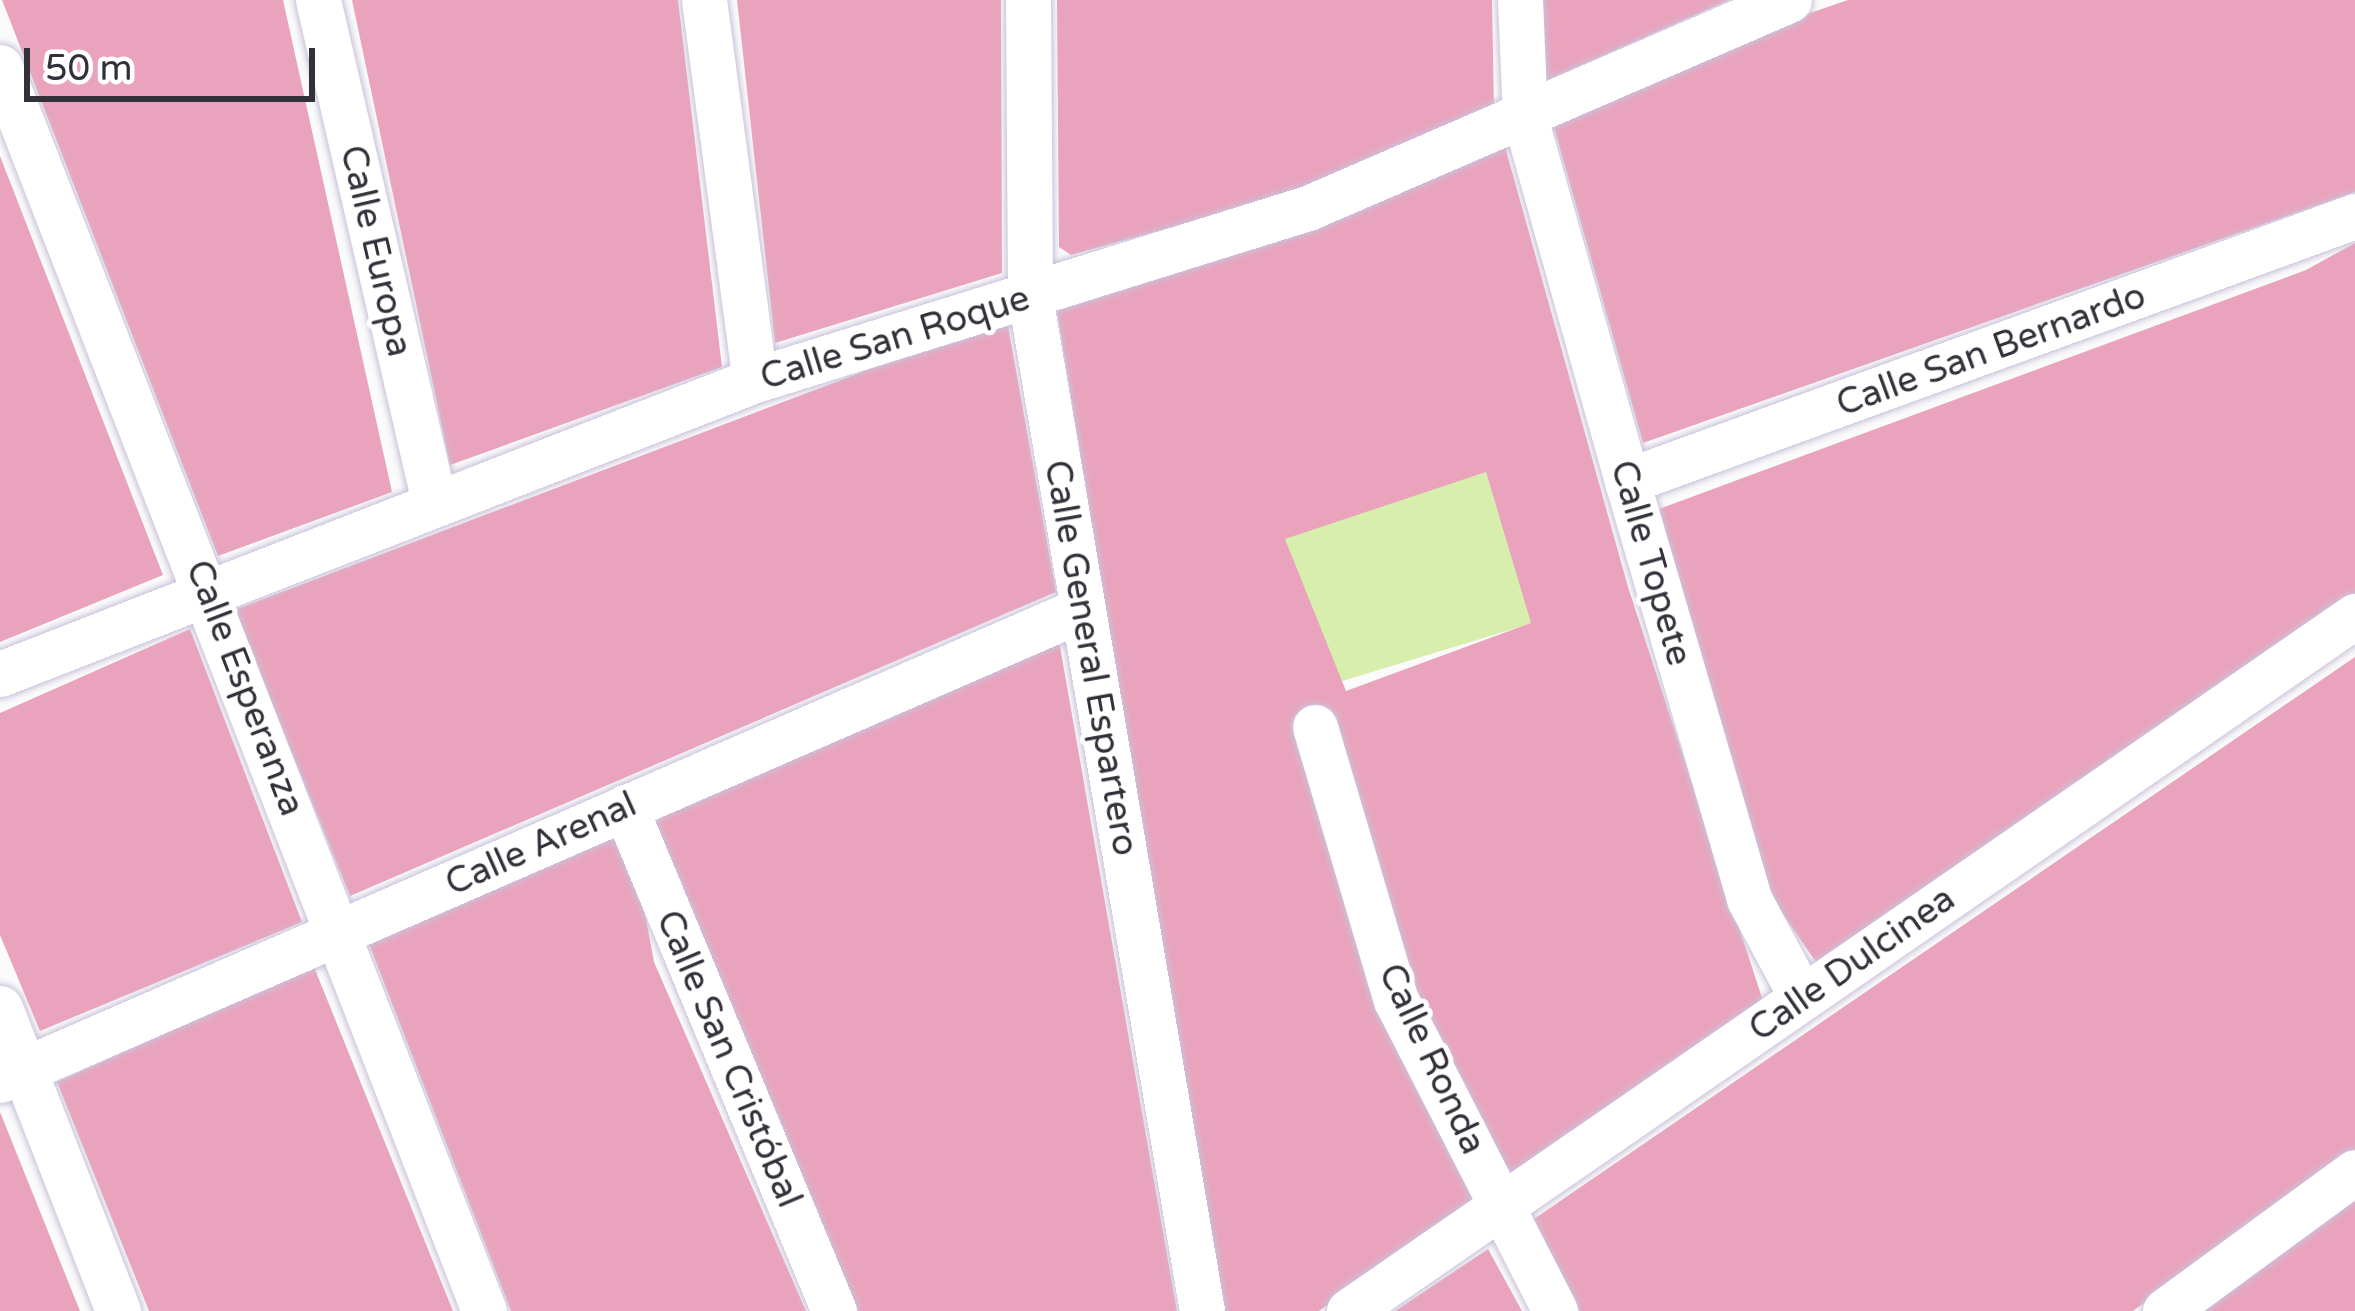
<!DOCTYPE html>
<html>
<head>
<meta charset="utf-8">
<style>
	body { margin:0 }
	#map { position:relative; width:2355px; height:1311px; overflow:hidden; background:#fbfbfb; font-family:"Varela Round",sans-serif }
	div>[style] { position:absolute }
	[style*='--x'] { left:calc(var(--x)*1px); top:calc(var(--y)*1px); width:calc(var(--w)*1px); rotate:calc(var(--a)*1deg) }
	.green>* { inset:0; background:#d8eead; transform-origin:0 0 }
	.building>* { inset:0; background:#eaa3bc }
	.roads { filter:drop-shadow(0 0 3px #cac1da) drop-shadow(0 0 3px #cac1da) }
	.street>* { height:45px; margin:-22.5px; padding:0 22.5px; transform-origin:22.5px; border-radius:22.5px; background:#fff }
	span { translate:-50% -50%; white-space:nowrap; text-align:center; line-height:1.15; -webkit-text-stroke:10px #fff; paint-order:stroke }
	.street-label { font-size:36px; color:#33303a }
	.scale { position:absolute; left:24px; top:48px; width:291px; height:54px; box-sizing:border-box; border:6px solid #33303a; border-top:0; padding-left:15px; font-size:36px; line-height:42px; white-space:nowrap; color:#33303a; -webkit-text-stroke:9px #fff; paint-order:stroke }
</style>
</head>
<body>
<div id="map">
	<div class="green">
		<div style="left:1486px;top:472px;width:158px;height:212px;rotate:73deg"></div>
	</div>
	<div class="building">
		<div style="clip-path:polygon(2px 0,283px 0,392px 492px,218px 556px)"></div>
		<div style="clip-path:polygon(352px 0,678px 0,722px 367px,450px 465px)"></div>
		<div style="clip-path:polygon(737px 0,1001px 0,1002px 273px,775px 343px)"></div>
		<div style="clip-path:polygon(1057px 0,1492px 0,1494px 111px,1273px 199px,1071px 255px,1059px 247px)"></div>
		<div style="clip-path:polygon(1540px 0,1729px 0,1543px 82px)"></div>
		<div style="clip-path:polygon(1848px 0,2355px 0,2355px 192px,1643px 443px,1553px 124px,1758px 31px)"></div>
		<div style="clip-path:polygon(evenodd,1504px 143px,1628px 587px,1764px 1004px,1512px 1176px,1464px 1102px,1410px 991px,1324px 706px,1295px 715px,1373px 1002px,1476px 1200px,1319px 1311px,1220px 1311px,1057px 311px,1234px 255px,1504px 143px,1486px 472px,1531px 623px,1346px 691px,1285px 539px,1486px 472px)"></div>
		<div style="clip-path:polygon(0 156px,163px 575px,0 642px)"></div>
		<div style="clip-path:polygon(2355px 243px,2355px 597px,1818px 965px,1766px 890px,1659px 509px,2306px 270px)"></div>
		<div style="clip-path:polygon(1008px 326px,1056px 592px,350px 896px,234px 610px,870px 369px)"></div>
		<div style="clip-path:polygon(190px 629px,302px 922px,40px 1031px,0 935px,0 713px)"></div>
		<div style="clip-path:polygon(1059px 641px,1177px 1311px,854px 1311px,644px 822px)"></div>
		<div style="clip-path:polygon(2355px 657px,2355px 1152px,2133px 1311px,1580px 1311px,1531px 1221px)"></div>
		<div style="clip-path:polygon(616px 829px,640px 886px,654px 962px,806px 1311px,511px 1311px,369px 944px)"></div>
		<div style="clip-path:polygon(314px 967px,453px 1311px,149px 1311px,57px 1082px)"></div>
		<div style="clip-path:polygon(0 1112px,80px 1311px,0 1311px)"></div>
		<div style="clip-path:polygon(2355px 1200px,2355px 1311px,2199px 1311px)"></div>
		<div style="clip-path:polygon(1488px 1249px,1522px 1311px,1395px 1311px)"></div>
	</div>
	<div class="roads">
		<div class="street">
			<div style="--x:318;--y:0;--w:515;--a:76.99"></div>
			<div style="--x:704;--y:0;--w:383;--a:82.4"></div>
			<div style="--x:1028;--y:0;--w:297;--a:89.6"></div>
			<div style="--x:1030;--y:297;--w:1028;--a:80.37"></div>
			<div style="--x:1520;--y:0;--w:118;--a:87.6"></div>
			<div style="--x:1525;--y:118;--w:377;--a:74.3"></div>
			<div style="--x:1627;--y:481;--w:435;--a:73.7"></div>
			<div style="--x:1749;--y:899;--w:112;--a:61.8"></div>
			<div style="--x:0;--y:67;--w:1335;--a:68.74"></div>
			<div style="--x:1627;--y:481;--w:775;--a:-20"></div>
			<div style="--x:0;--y:674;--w:810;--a:-21.28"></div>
			<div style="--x:755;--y:380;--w:579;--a:-17.28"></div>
			<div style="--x:1308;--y:208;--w:524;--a:-23.39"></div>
			<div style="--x:1315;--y:727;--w:285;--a:73.5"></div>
			<div style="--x:1396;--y:1000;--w:349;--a:62.9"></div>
			<div style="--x:625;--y:807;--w:546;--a:67.48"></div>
			<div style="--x:0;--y:1008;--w:325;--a:68.7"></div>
			<div style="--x:0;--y:1080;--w:1180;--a:-23.52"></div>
			<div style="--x:1349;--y:1311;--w:1223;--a:-34.64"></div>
			<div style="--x:2165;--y:1311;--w:235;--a:-36.2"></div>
		</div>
	</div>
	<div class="street-label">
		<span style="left:376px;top:251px;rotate:77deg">Calle Europa</span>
		<span style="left:895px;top:338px;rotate:-17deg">Calle San Roque</span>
		<span style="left:1991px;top:350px;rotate:-20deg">Calle San Bernardo</span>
		<span style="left:1651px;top:563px;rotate:74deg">Calle Topete</span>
		<span style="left:1091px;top:658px;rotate:80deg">Calle General Espartero</span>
		<span style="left:245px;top:688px;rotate:69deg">Calle Esperanza</span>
		<span style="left:541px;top:844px;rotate:-24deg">Calle Arenal</span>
		<span style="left:1852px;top:964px;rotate:-35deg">Calle Dulcinea</span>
		<span style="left:729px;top:1059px;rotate:67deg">Calle San Cristóbal</span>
		<span style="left:1432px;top:1059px;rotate:65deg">Calle Ronda</span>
	</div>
	<div class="scale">50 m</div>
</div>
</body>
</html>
